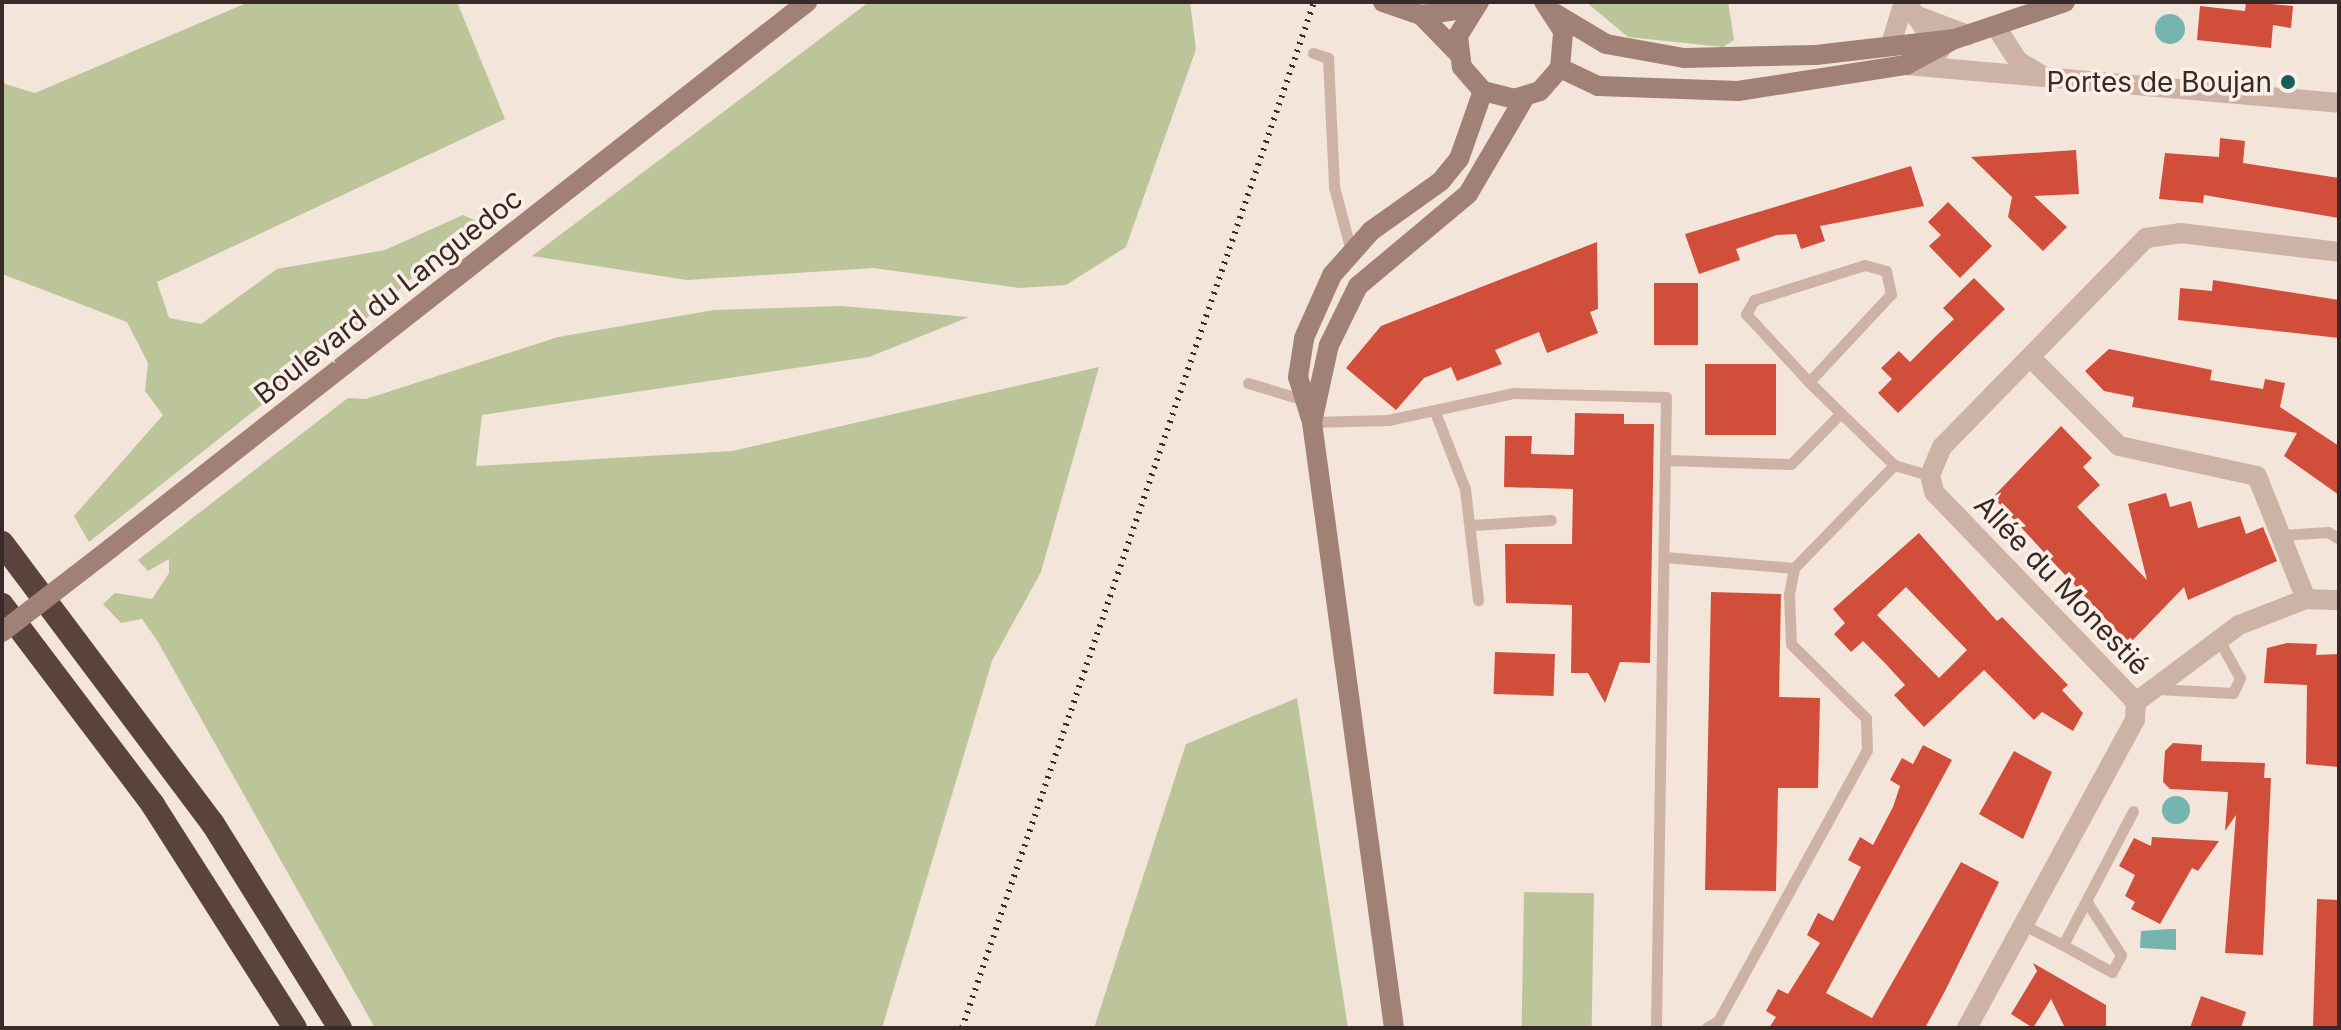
<!DOCTYPE html>
<html>
<head>
<meta charset="utf-8">
<style>
	body { margin:0 }
	#map { position:relative; width:2341px; height:1030px; overflow:hidden; background:#f4e5da; font-family:Inter,sans-serif }
	div>[style] { position:absolute }
	[style*='--x'] { left:calc(var(--x)*1px); top:calc(var(--y)*1px); width:calc(var(--w)*1px); rotate:calc(var(--a)*1deg) }
	.green>* { inset:0; background:#bbc599; transform-origin:0 0 }
	.water>* { inset:0; background:#76b4af }
	.round { border-radius:50% }
	.building>* { inset:0; background:#d14e3b; transform-origin:0 0 }
	.lane>* { height:11px; margin:-5.5px; padding:0 5.5px; transform-origin:5.5px; border-radius:5.5px; background:#cdb3a5 }
	.street>* { height:20px; margin:-10px; padding:0 10px; transform-origin:10px; border-radius:10px; background:#cdb3a5 }
	.secondary>* { height:20px; margin:-10px; padding:0 10px; transform-origin:10px; border-radius:10px; background:#a18176 }
	.highway>* { height:24px; margin:-12px; padding:0 12px; transform-origin:12px; border-radius:12px; background:#5a433d }
	.rail>* { height:6px; margin-top:-3px; transform-origin:0; background:repeating-linear-gradient(90deg,#382a27 0 2px,transparent 0 8px) }
	.secondary-bridge>* { height:20px; margin:-10px; padding:0 10px; transform-origin:10px; border-radius:10px; background:#a18176 }
	.dots>* { width:22px; height:22px; translate:-50% -50%; box-sizing:border-box; border:4px solid #fbf0e7; border-radius:50% }
	span { translate:-50% -50%; white-space:nowrap; text-align:center; line-height:1.15; -webkit-text-stroke:7px #fbf0e7; paint-order:stroke }
	.poi-label { font-size:28px; color:#382a27 }
	.right { translate:-100% -50%; text-align:right }
	.street-label { font-size:28px; color:#382a27 }
	.frame { position:absolute; inset:0; border:4px solid #382a27; pointer-events:none }
</style>
</head>
<body>
<div id="map">
	<div class="green">
		<div style="clip-path:polygon(249px 2px,457px 2px,505px 119px,157px 282px,169px 318px,201px 324px,277px 269px,385px 250px,463px 215px,476px 221px,332px 349px,89px 542px,74px 516px,163px 415px,145px 391px,148px 363px,127px 322px,2px 274px,2px 83px,35px 93px)"></div>
		<div style="clip-path:polygon(869px 2px,1190px 2px,1196px 49px,1126px 247px,1066px 285px,1019px 288px,873px 268px,687px 280px,532px 256px)"></div>
		<div style="clip-path:polygon(1586px 2px,1728px 2px,1734px 40px,1723px 47px,1628px 37px)"></div>
		<div style="clip-path:polygon(842px 306px,969px 317px,869px 357px,482px 415px,476px 466px,732px 451px,1099px 367px,1041px 572px,992px 661px,882px 1028px,375px 1028px,158px 642px,142px 619px,121px 623px,103px 604px,115px 593px,152px 599px,169px 573px,169px 559px,148px 571px,138px 560px,348px 398px,366px 399px,558px 337px,714px 310px)"></div>
		<div style="clip-path:polygon(1297px 698px,1348px 1028px,1094px 1028px,1186px 744px)"></div>
		<div style="left:1524px;top:892px;width:70px;height:135px;rotate:1deg"></div>
	</div>
	<div class="water">
		<div class="round" style="left:2155px;top:14px;width:30px;height:30px"></div>
		<div class="round" style="left:2162px;top:796px;width:28px;height:28px"></div>
		<div style="clip-path:polygon(2170px 929px,2176px 929px,2176px 950px,2140px 948px,2141px 931px)"></div>
	</div>
	<div class="building">
		<div style="clip-path:polygon(2246px 2px,2293px 6px,2291px 28px,2273px 25px,2271px 48px,2197px 40px,2200px 6px,2245px 11px)"></div>
		<div style="clip-path:polygon(2220px 138px,2245px 141px,2243px 163px,2339px 178px,2339px 218px,2204px 195px,2203px 203px,2159px 199px,2165px 153px,2219px 157px)"></div>
		<div style="clip-path:polygon(2076px 150px,2079px 194px,2034px 196px,2067px 227px,2043px 251px,2008px 217px,2012px 197px,1971px 157px)"></div>
		<div style="clip-path:polygon(1911px 166px,1924px 206px,1820px 226px,1825px 241px,1801px 249px,1796px 234px,1777px 235px,1736px 249px,1740px 260px,1699px 274px,1685px 234px)"></div>
		<div style="clip-path:polygon(1948px 202px,1992px 246px,1960px 278px,1929px 246px,1941px 235px,1928px 222px)"></div>
		<div style="clip-path:polygon(1597px 242px,1598px 309px,1590px 312px,1598px 333px,1547px 353px,1539px 332px,1495px 350px,1502px 364px,1457px 381px,1451px 367px,1424px 378px,1396px 410px,1346px 368px,1381px 326px)"></div>
		<div style="clip-path:polygon(1974px 278px,2005px 309px,1898px 413px,1878px 393px,1892px 379px,1881px 368px,1899px 351px,1910px 362px,1936px 336px,1954px 319px,1943px 308px)"></div>
		<div style="clip-path:polygon(2213px 280px,2339px 300px,2339px 338px,2178px 320px,2180px 288px,2212px 291px)"></div>
		<div style="left:1654px;top:283px;width:44px;height:62px"></div>
		<div style="clip-path:polygon(2109px 349px,2212px 370px,2210px 380px,2263px 389px,2265px 379px,2285px 383px,2280px 407px,2339px 446px,2339px 495px,2284px 456px,2297px 433px,2132px 407px,2134px 397px,2104px 391px,2085px 371px)"></div>
		<div style="left:1705px;top:364px;width:71px;height:71px"></div>
		<div style="clip-path:polygon(1575px 413px,1624px 414px,1624px 424px,1654px 424px,1650px 663px,1620px 662px,1605px 703px,1588px 673px,1571px 673px,1572px 605px,1506px 603px,1505px 544px,1572px 544px,1573px 489px,1504px 487px,1505px 436px,1532px 436px,1531px 454px,1574px 455px)"></div>
		<div style="clip-path:polygon(2061px 426px,2092px 458px,2083px 467px,2100px 485px,2077px 507px,2147px 580px,2128px 504px,2166px 493px,2170px 507px,2191px 501px,2198px 528px,2240px 516px,2246px 534px,2263px 527px,2277px 561px,2188px 600px,2184px 587px,2129px 644px,1993px 497px)"></div>
		<div style="clip-path:polygon(evenodd,1919px 533px,1997px 621px,2002px 617px,2068px 685px,2062px 690px,2083px 713px,2073px 731px,2042px 712px,2034px 720px,1984px 670px,1924px 727px,1894px 695px,1905px 685px,1884px 662px,1863px 641px,1851px 652px,1834px 634px,1845px 623px,1833px 609px,1919px 533px,1906px 587px,1967px 650px,1939px 678px,1877px 615px,1906px 587px)"></div>
		<div style="clip-path:polygon(1711px 592px,1781px 594px,1779px 697px,1820px 698px,1818px 788px,1778px 788px,1776px 891px,1705px 890px)"></div>
		<div style="clip-path:polygon(2287px 643px,2317px 644px,2316px 655px,2339px 654px,2339px 767px,2306px 764px,2307px 685px,2264px 683px,2267px 648px)"></div>
		<div style="left:1495px;top:652px;width:60px;height:42px;rotate:2deg"></div>
		<div style="clip-path:polygon(2173px 743px,2202px 745px,2201px 761px,2265px 763px,2264px 778px,2271px 778px,2263px 955px,2225px 953px,2236px 815px,2225px 831px,2228px 792px,2170px 789px,2163px 782px,2165px 751px)"></div>
		<div style="clip-path:polygon(1923px 745px,1952px 760px,1826px 993px,1872px 1018px,1961px 862px,1999px 882px,1944px 993px,1925px 1028px,1769px 1028px,1776px 1017px,1766px 1011px,1778px 989px,1788px 994px,1820px 943px,1807px 935px,1818px 913px,1833px 921px,1861px 867px,1848px 860px,1860px 837px,1873px 845px,1893px 807px,1900px 786px,1890px 780px,1902px 758px,1913px 764px)"></div>
		<div style="clip-path:polygon(2014px 751px,2052px 772px,2023px 839px,1979px 814px)"></div>
		<div style="clip-path:polygon(2152px 837px,2219px 841px,2198px 871px,2192px 868px,2160px 924px,2131px 909px,2135px 902px,2125px 896px,2135px 875px,2119px 866px,2134px 838px,2151px 846px)"></div>
		<div style="clip-path:polygon(2317px 899px,2339px 900px,2339px 1028px,2313px 1028px)"></div>
		<div style="clip-path:polygon(2033px 963px,2106px 1005px,2106px 1028px,2065px 1028px,2051px 999px,2033px 1028px,2011px 1014px,2037px 971px)"></div>
		<div style="clip-path:polygon(2201px 996px,2246px 1012px,2241px 1028px,2190px 1028px)"></div>
	</div>
	<div class="lane">
		<div style="--x:1313;--y:53;--w:16;--a:18"></div>
		<div style="--x:1328;--y:58;--w:129;--a:87.3"></div>
		<div style="--x:1334;--y:187;--w:66;--a:75.1"></div>
		<div style="--x:1809;--y:382;--w:93;--a:-132.8"></div>
		<div style="--x:1746;--y:314;--w:16;--a:-60"></div>
		<div style="--x:1754;--y:300;--w:116;--a:-17.5"></div>
		<div style="--x:1865;--y:265;--w:22;--a:16"></div>
		<div style="--x:1886;--y:271;--w:24;--a:78"></div>
		<div style="--x:1891;--y:294;--w:120;--a:133"></div>
		<div style="--x:1809;--y:382;--w:119;--a:44.3"></div>
		<div style="--x:1894;--y:465;--w:37;--a:16"></div>
		<div style="--x:1248;--y:383;--w:55;--a:16.8"></div>
		<div style="--x:1435;--y:412;--w:83;--a:68.7"></div>
		<div style="--x:1465;--y:489;--w:112;--a:83.3"></div>
		<div style="--x:1312;--y:422;--w:76;--a:-1.5"></div>
		<div style="--x:1388;--y:420;--w:129;--a:-12.1"></div>
		<div style="--x:1514;--y:393;--w:152;--a:1.5"></div>
		<div style="--x:1666;--y:397;--w:631;--a:90.91"></div>
		<div style="--x:1668;--y:460;--w:123;--a:1.9"></div>
		<div style="--x:1791;--y:464;--w:70;--a:-45.6"></div>
		<div style="--x:1472;--y:525;--w:79;--a:-3.6"></div>
		<div style="--x:2280;--y:535;--w:48;--a:-3.6"></div>
		<div style="--x:2328;--y:532;--w:13;--a:32"></div>
		<div style="--x:1665;--y:557;--w:129;--a:4.9"></div>
		<div style="--x:2157;--y:689;--w:76;--a:3"></div>
		<div style="--x:2233;--y:693;--w:17;--a:-65"></div>
		<div style="--x:2240;--y:678;--w:43;--a:-118.9"></div>
		<div style="--x:2024;--y:925;--w:44;--a:27.1"></div>
		<div style="--x:2063;--y:945;--w:151;--a:-62.4"></div>
		<div style="--x:2063;--y:945;--w:56;--a:28.9"></div>
		<div style="--x:2112;--y:972;--w:19;--a:-62"></div>
		<div style="--x:2121;--y:955;--w:63;--a:-122.7"></div>
		<div style="--x:1706;--y:1028;--w:14;--a:-30"></div>
		<div style="--x:1718;--y:1021;--w:309;--a:-61.2"></div>
		<div style="--x:1867;--y:750;--w:32;--a:-92"></div>
		<div style="--x:1866;--y:718;--w:105;--a:-135.4"></div>
		<div style="--x:1791;--y:644;--w:50;--a:-92.3"></div>
		<div style="--x:1789;--y:594;--w:26;--a:-79"></div>
		<div style="--x:1794;--y:568;--w:144;--a:-45.8"></div>
	</div>
	<div class="street">
		<div style="--x:1906;--y:2;--w:59;--a:54.7"></div>
		<div style="--x:1915;--y:15;--w:57;--a:20.7"></div>
		<div style="--x:1996;--y:27;--w:40;--a:57.1"></div>
		<div style="--x:2018;--y:61;--w:27;--a:31"></div>
		<div style="--x:1891;--y:44;--w:44;--a:-72.8"></div>
		<div style="--x:1906;--y:65;--w:435;--a:5"></div>
		<div style="--x:2032;--y:359;--w:123;--a:45"></div>
		<div style="--x:2119;--y:446;--w:141;--a:12.3"></div>
		<div style="--x:2257;--y:476;--w:132;--a:68.3"></div>
		<div style="--x:2136;--y:702;--w:129;--a:-36.8"></div>
		<div style="--x:2239;--y:625;--w:72;--a:-21.2"></div>
		<div style="--x:2306;--y:599;--w:33;--a:2"></div>
		<div style="--x:1967;--y:1028;--w:351;--a:-61.4"></div>
		<div style="--x:2135;--y:720;--w:18;--a:-87"></div>
		<div style="--x:2136;--y:702;--w:291;--a:-133.9"></div>
		<div style="--x:1934;--y:492;--w:17;--a:-103"></div>
		<div style="--x:1930;--y:475;--w:30;--a:-67"></div>
		<div style="--x:1942;--y:447;--w:292;--a:-45.7"></div>
		<div style="--x:2146;--y:238;--w:34;--a:-8"></div>
		<div style="--x:2180;--y:233;--w:160;--a:6.8"></div>
	</div>
	<div class="secondary">
		<div style="--x:1383;--y:2;--w:40;--a:18.9"></div>
		<div style="--x:1421;--y:15;--w:50;--a:-8"></div>
		<div style="--x:1479;--y:2;--w:40;--a:122"></div>
		<div style="--x:1458;--y:36;--w:31;--a:83"></div>
		<div style="--x:1462;--y:67;--w:32;--a:49"></div>
		<div style="--x:1483;--y:91;--w:32;--a:14"></div>
		<div style="--x:1514;--y:99;--w:27;--a:-17"></div>
		<div style="--x:1540;--y:91;--w:30;--a:-49"></div>
		<div style="--x:1560;--y:68;--w:37;--a:-85"></div>
		<div style="--x:1563;--y:31;--w:35;--a:-123"></div>
		<div style="--x:1556;--y:14;--w:58;--a:31"></div>
		<div style="--x:1606;--y:44;--w:79;--a:10.2"></div>
		<div style="--x:1684;--y:58;--w:132;--a:-1.3"></div>
		<div style="--x:1816;--y:55;--w:140;--a:-6.6"></div>
		<div style="--x:1955;--y:39;--w:116;--a:-18.6"></div>
		<div style="--x:1421;--y:15;--w:52;--a:45.8"></div>
		<div style="--x:1560;--y:68;--w:42;--a:25.3"></div>
		<div style="--x:1598;--y:86;--w:140;--a:2"></div>
		<div style="--x:1738;--y:91;--w:170;--a:-8.8"></div>
		<div style="--x:1906;--y:65;--w:51;--a:-28.1"></div>
		<div style="--x:1312;--y:422;--w:79;--a:-77.6"></div>
		<div style="--x:1329;--y:345;--w:66;--a:-63.8"></div>
		<div style="--x:1358;--y:286;--w:143;--a:-39.9"></div>
		<div style="--x:1468;--y:194;--w:113;--a:-59.6"></div>
		<div style="--x:111;--y:548;--w:885;--a:-38.11"></div>
		<div style="--x:1394;--y:1028;--w:612;--a:-97.71"></div>
		<div style="--x:1312;--y:422;--w:47;--a:-107.3"></div>
		<div style="--x:1298;--y:377;--w:39;--a:-81"></div>
		<div style="--x:1304;--y:338;--w:69;--a:-66"></div>
		<div style="--x:1332;--y:275;--w:59;--a:-48.4"></div>
		<div style="--x:1371;--y:231;--w:86;--a:-35.5"></div>
		<div style="--x:1441;--y:181;--w:28;--a:-51"></div>
		<div style="--x:1459;--y:159;--w:72;--a:-70.6"></div>
	</div>
	<div class="highway">
		<div style="--x:2;--y:543;--w:351;--a:53.1"></div>
		<div style="--x:213;--y:824;--w:240;--a:58.1"></div>
		<div style="--x:2;--y:605;--w:251;--a:52.9"></div>
		<div style="--x:153;--y:805;--w:264;--a:57.5"></div>
	</div>
	<div class="rail">
		<div style="--x:962;--y:1028;--w:1085;--a:-71.06"></div>
	</div>
	<div class="secondary-bridge">
		<div style="--x:2;--y:632;--w:138;--a:-37.6"></div>
	</div>
	<div class="dots">
		<div style="left:2288px;top:82px;background:#185e5b"></div>
	</div>
	<div class="poi-label">
		<span class="right" style="left:2272px;top:82px">Portes de Boujan</span>
	</div>
	<div class="street-label">
		<span style="left:388px;top:296px;rotate:-38deg">Boulevard du Languedoc</span>
		<span style="left:2062px;top:585px;rotate:46deg">Allée du Monestié</span>
	</div>
	<div class="frame"></div>
</div>
</body>
</html>
